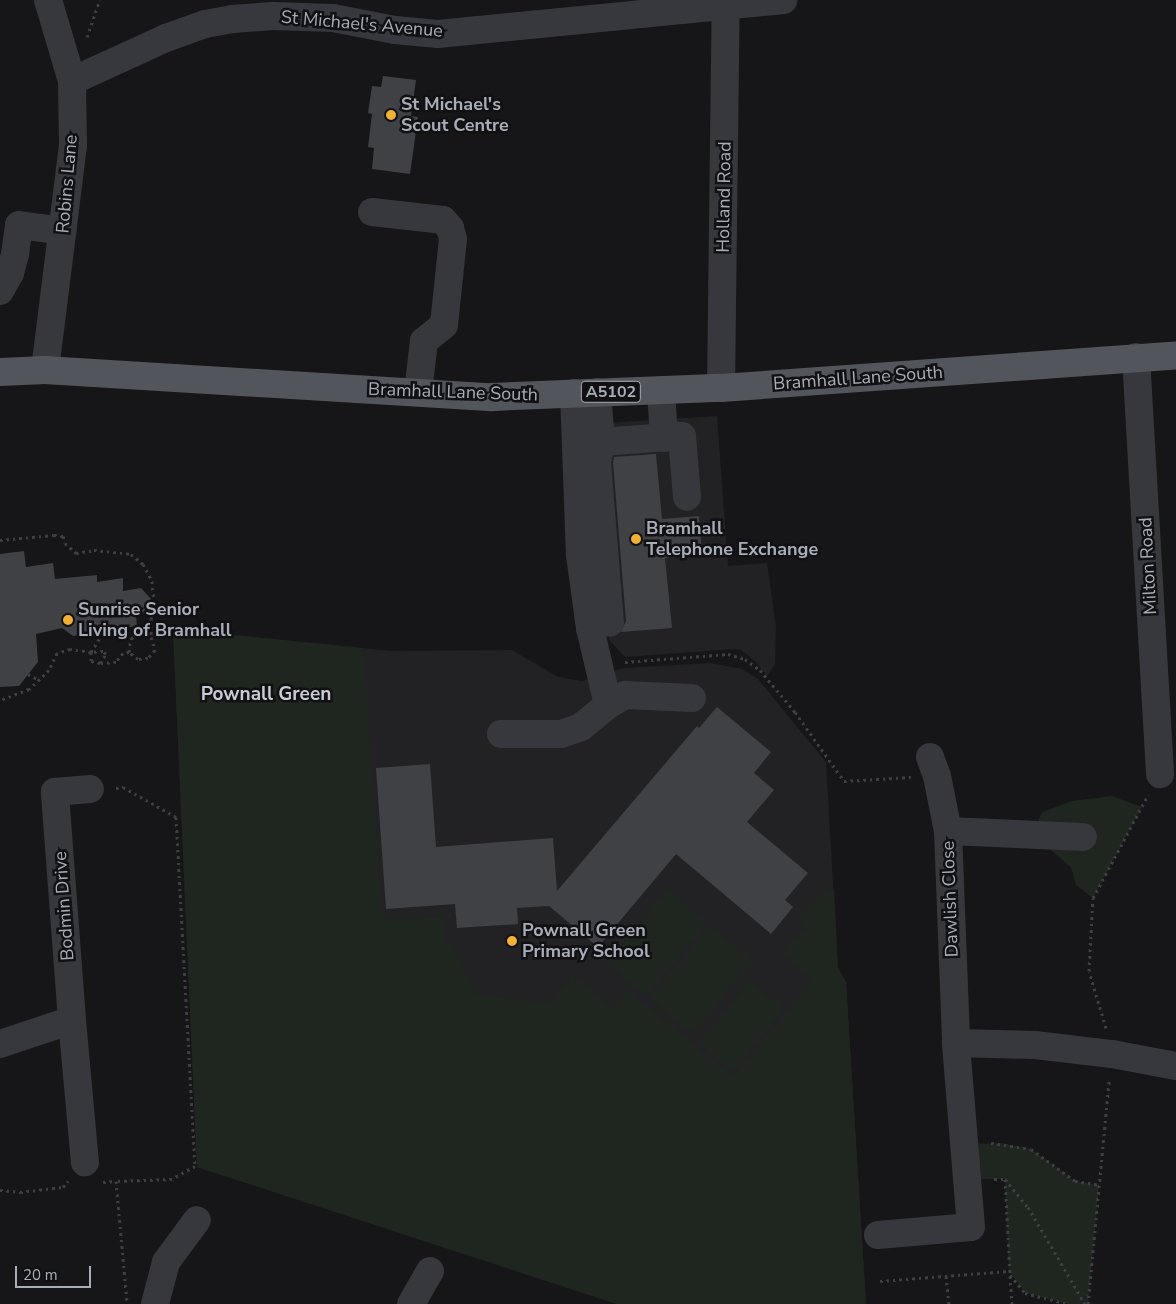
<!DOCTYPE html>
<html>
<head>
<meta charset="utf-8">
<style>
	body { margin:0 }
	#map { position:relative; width:1176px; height:1304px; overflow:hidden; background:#161618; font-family:"Nunito Sans",sans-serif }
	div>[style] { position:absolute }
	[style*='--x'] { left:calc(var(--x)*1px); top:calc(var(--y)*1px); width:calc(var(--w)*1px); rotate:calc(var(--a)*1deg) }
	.built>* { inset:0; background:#222225 }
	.green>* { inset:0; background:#1e261f; transform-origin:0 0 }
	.building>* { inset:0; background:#404145 }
	.path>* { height:3px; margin-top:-1.5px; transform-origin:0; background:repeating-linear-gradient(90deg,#3d3f44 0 2.5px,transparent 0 6.5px) }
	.minor>* { height:28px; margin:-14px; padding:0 14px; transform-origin:14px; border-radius:14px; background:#37383d }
	.major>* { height:28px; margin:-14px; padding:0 14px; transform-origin:14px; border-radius:14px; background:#53555c }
	.dots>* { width:14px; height:14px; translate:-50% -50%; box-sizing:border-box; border:2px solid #111113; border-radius:50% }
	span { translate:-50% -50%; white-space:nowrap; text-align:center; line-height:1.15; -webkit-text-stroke:5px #111113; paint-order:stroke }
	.shield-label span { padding:1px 4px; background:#111113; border:1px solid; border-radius:4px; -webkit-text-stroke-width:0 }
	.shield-label { font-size:16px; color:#a8adb8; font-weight:700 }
	.street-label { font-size:18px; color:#a8adb8 }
	.poi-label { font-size:18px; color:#a8adb8; font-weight:700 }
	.left { translate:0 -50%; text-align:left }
	.neighbourhood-label { font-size:19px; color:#c9ccd4; font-weight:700 }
	.scale { position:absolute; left:15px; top:1266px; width:76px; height:22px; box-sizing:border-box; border:2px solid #a8adb8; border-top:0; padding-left:6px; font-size:15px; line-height:18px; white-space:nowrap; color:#a8adb8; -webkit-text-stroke:4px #111113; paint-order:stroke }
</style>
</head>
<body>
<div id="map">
	<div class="built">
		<div style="clip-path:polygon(717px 416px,728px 566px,767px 563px,776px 627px,775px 664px,767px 676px,756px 662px,741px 650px,734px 649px,625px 657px,609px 640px,603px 609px,591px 424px)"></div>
		<div style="clip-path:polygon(173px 629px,391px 651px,512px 650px,558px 677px,582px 681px,624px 668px,711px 663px,742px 669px,758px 679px,826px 762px,838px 968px,846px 982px,866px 1304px,617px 1304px,197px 1167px)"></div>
	</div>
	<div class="green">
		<div style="clip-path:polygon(173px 629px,363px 648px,383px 920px,443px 917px,445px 945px,451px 944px,476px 994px,551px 1004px,572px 974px,612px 1009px,627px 990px,734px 1077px,813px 980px,784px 954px,807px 927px,799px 918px,825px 890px,834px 889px,838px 968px,846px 982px,866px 1304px,617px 1304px,197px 1167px)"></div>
		<div style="clip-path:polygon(1112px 796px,1142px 807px,1093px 898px,1076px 885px,1071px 867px,1032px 835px,1042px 812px,1072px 801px)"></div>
		<div style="left:668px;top:890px;width:51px;height:95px;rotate:40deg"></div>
		<div style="left:710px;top:926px;width:55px;height:94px;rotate:40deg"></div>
		<div style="left:750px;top:981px;width:44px;height:81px;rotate:39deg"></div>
		<div style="clip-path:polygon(1001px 1143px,1031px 1149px,1075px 1181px,1099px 1185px,1088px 1304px,1068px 1304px,1025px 1293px,1009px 1271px,1005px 1179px,968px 1179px,965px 1144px)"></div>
	</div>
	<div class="building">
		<div style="clip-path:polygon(383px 76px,416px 80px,411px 116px,418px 117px,410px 174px,372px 169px,374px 148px,368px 147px,372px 114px,368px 113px,372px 86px,381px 87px)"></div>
		<div style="clip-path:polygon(656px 454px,662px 519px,699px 516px,702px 555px,665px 558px,672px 628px,621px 632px,626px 621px,613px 463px,614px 457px)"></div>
		<div style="clip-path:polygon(24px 551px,26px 567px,53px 563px,55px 579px,97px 575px,97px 582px,123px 578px,123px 591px,141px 588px,151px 599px,146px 611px,136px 615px,137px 626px,73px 636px,62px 628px,36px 634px,38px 662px,19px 686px,0 687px,0 554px)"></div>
		<div style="clip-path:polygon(717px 707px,771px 752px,754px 773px,774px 790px,747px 822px,808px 873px,785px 900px,793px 907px,771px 934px,676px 854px,598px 947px,549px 906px,517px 908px,518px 924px,457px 928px,455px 904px,386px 909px,376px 768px,430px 764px,436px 847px,553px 838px,557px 891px,697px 726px,699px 728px)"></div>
	</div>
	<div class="path">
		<div style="--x:87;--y:37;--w:39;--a:-71"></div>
		<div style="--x:0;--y:540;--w:54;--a:-5.3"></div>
		<div style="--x:54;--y:535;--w:9;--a:6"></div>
		<div style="--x:63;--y:536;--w:7;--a:74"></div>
		<div style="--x:65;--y:543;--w:15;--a:42"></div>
		<div style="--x:76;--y:553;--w:18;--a:-9"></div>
		<div style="--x:94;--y:550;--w:37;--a:6"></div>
		<div style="--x:131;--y:554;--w:16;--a:40"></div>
		<div style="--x:143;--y:564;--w:19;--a:62"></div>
		<div style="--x:152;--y:581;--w:23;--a:85"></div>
		<div style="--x:154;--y:604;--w:15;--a:101"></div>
		<div style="--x:151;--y:619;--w:18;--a:90"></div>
		<div style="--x:151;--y:637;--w:14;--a:73"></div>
		<div style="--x:155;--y:650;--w:11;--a:131"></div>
		<div style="--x:148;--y:658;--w:10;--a:174"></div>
		<div style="--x:138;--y:659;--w:11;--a:-142"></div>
		<div style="--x:129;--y:652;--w:6;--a:171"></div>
		<div style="--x:123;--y:653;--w:11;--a:128"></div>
		<div style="--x:116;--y:662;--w:16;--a:176"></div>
		<div style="--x:100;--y:663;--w:9;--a:-167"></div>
		<div style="--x:91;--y:661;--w:9;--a:-90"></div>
		<div style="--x:91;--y:652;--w:21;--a:-172"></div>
		<div style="--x:70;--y:649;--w:14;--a:163"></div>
		<div style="--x:57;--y:653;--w:19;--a:115"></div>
		<div style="--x:49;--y:670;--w:28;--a:136"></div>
		<div style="--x:29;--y:689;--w:31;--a:159"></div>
		<div style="--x:129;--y:652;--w:14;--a:-82"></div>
		<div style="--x:131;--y:638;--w:17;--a:-17"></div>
		<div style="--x:147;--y:633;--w:6;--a:45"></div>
		<div style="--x:625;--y:662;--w:103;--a:-4.4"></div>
		<div style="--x:728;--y:654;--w:18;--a:16"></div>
		<div style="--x:745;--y:659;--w:19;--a:36"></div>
		<div style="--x:760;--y:670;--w:55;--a:50.2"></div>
		<div style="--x:795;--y:712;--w:85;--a:54.6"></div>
		<div style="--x:844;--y:781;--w:67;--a:-3.4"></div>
		<div style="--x:100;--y:663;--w:11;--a:-56"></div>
		<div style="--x:106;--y:654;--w:4;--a:-135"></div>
		<div style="--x:103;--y:651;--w:12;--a:175"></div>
		<div style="--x:91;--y:652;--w:22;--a:-58"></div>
		<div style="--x:28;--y:674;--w:13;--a:29"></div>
		<div style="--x:116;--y:788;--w:7;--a:-8"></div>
		<div style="--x:123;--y:787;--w:61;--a:29.5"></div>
		<div style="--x:176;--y:817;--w:350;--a:86.9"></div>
		<div style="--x:195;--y:1166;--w:26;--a:151"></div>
		<div style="--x:172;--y:1179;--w:56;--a:178"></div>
		<div style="--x:1106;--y:1028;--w:59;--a:-106.6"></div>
		<div style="--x:1089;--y:971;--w:73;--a:-86.9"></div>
		<div style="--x:1093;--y:898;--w:117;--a:-61.9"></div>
		<div style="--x:991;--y:1143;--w:40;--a:8.5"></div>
		<div style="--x:1031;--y:1149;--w:54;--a:36"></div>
		<div style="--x:1075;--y:1181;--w:24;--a:9"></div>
		<div style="--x:994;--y:1179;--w:11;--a:0"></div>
		<div style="--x:1005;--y:1179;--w:36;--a:51"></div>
		<div style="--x:1028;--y:1207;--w:113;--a:59.6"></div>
		<div style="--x:1005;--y:1179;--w:96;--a:87"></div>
		<div style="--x:1010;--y:1275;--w:23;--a:50"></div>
		<div style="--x:1025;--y:1293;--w:44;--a:14.3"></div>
		<div style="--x:103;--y:1182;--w:13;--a:-4"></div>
		<div style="--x:116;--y:1181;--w:122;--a:84.8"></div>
		<div style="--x:0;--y:1190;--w:20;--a:6"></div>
		<div style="--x:20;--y:1192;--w:43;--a:-6.6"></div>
		<div style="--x:63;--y:1187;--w:8;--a:-50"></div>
		<div style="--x:946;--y:1276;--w:28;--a:84"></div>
		<div style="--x:1010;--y:1276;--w:28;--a:86"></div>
		<div style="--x:880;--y:1281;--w:129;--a:-4.4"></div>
		<div style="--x:1088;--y:1304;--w:224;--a:-84.6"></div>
	</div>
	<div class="minor">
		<div style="--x:72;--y:81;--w:103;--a:-24.6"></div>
		<div style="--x:166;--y:38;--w:41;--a:-19.7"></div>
		<div style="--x:205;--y:24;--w:27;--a:-10"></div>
		<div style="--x:232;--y:19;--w:41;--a:-4.2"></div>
		<div style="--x:273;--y:16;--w:60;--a:1.9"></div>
		<div style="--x:333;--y:18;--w:63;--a:11"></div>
		<div style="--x:395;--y:30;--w:43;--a:5.3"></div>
		<div style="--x:438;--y:34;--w:347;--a:-5.6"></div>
		<div style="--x:372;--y:212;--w:71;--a:6.4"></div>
		<div style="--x:443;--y:220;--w:11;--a:49"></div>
		<div style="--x:450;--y:228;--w:11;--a:75"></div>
		<div style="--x:453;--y:239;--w:86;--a:96"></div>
		<div style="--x:444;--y:325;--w:26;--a:141"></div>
		<div style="--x:424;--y:341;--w:51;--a:96.7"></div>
		<div style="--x:0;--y:291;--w:21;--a:-61"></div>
		<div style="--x:10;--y:273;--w:20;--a:-75"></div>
		<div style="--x:15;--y:254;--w:29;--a:-82"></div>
		<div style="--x:19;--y:225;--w:44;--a:7.8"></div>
		<div style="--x:1136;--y:357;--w:418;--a:86.7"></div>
		<div style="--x:45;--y:370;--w:226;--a:-82.9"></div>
		<div style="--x:73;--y:146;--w:65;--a:-90.9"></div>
		<div style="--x:72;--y:81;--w:84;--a:-106.5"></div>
		<div style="--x:721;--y:388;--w:388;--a:-89.3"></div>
		<div style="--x:661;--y:390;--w:48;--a:86.4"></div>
		<div style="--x:597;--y:392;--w:50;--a:85.4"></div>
		<div style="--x:601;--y:442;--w:81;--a:-4.2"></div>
		<div style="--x:682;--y:436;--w:61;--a:85.3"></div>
		<div style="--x:574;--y:393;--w:162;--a:87.9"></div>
		<div style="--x:580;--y:555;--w:74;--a:82.2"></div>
		<div style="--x:590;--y:628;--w:79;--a:76.8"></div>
		<div style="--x:601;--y:442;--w:20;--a:101"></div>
		<div style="--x:597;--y:462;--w:161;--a:85.4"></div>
		<div style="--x:501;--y:734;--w:60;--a:0"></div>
		<div style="--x:561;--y:734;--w:21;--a:-19"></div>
		<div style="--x:581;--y:727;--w:35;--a:-39"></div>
		<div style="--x:608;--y:705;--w:20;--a:-30"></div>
		<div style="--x:625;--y:695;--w:67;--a:2.6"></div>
		<div style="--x:930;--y:757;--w:20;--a:70"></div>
		<div style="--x:937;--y:776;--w:56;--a:78.7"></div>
		<div style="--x:948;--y:831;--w:212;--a:87.8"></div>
		<div style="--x:948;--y:831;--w:135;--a:2.5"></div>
		<div style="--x:72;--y:1020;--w:229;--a:-94.3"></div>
		<div style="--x:55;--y:792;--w:35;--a:-5"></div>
		<div style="--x:0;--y:1044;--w:76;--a:-18.4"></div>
		<div style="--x:72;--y:1020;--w:143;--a:84.8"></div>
		<div style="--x:878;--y:1235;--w:93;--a:-4.9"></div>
		<div style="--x:971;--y:1227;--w:185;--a:-94.7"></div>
		<div style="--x:956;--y:1043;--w:79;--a:1.5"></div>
		<div style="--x:1035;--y:1045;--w:78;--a:6.7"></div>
		<div style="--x:1112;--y:1054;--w:65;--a:10.6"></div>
		<div style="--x:155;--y:1304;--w:43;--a:-75.3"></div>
		<div style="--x:166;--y:1262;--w:52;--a:-53.6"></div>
		<div style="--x:411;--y:1304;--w:38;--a:-60"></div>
	</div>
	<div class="major">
		<div style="--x:0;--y:372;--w:45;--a:-2.5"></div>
		<div style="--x:45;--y:370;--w:448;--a:3.5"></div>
		<div style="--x:492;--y:397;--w:229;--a:-2.3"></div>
		<div style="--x:721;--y:388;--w:456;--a:-4.1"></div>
	</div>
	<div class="dots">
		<div style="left:391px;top:115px;background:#f2b134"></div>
		<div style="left:636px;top:539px;background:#f2b134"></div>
		<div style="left:68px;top:620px;background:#f2b134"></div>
		<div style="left:512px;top:941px;background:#f2b134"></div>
	</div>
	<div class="shield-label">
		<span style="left:611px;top:392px">A5102</span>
	</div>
	<div class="street-label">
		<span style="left:362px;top:24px;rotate:5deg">St Michael's Avenue</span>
		<span style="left:67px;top:184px;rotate:-85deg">Robins Lane</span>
		<span style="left:724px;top:197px;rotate:-89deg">Holland Road</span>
		<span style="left:858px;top:378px;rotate:-4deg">Bramhall Lane South</span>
		<span style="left:453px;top:392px;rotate:2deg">Bramhall Lane South</span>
		<span style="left:1148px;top:566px;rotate:-93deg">Milton Road</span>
		<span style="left:950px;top:899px;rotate:-92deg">Dawlish Close</span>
		<span style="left:64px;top:906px;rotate:-94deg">Bodmin Drive</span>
	</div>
	<div class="poi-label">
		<span class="left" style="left:401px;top:115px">St Michael's<br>Scout Centre</span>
		<span class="left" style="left:646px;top:539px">Bramhall<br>Telephone Exchange</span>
		<span class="left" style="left:78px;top:620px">Sunrise Senior<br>Living of Bramhall</span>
		<span class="left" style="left:522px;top:941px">Pownall Green<br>Primary School</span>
	</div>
	<div class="neighbourhood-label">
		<span style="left:266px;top:695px">Pownall Green</span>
	</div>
	<div class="scale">20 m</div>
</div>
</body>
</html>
